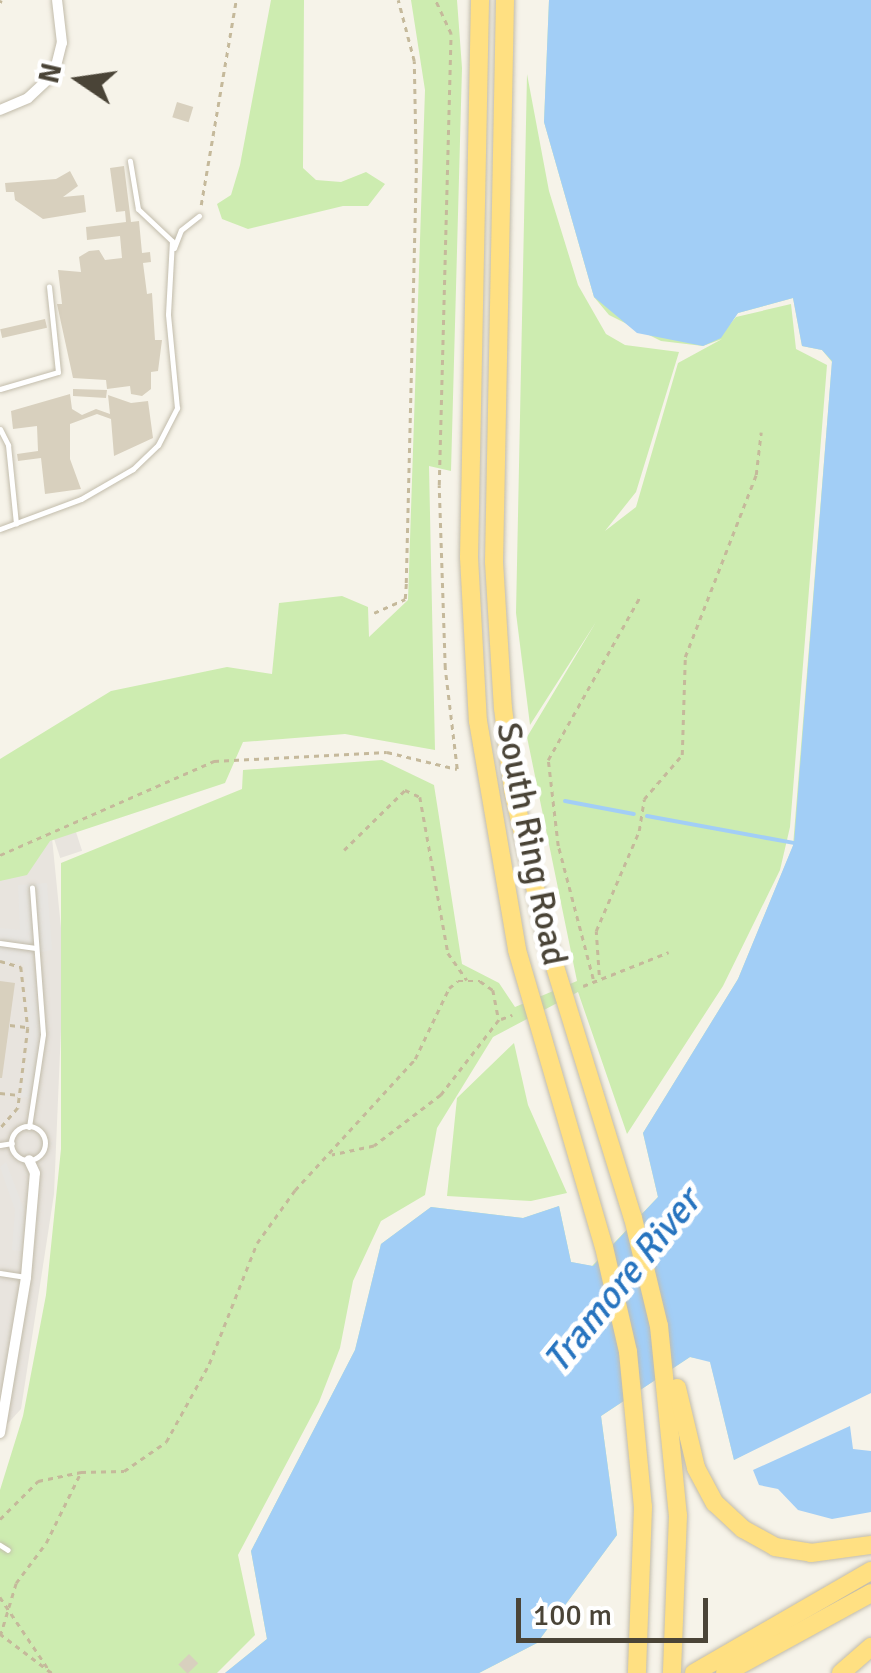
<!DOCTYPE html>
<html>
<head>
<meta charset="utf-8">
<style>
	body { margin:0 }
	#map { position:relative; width:871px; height:1673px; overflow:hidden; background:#f6f3e9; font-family:Signika,sans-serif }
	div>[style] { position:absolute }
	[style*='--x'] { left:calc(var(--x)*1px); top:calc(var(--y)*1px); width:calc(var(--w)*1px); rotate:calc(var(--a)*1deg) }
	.industrial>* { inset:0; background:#e8e4de; transform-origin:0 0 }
	.green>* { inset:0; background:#cdecb0 }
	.parking>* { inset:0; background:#e7e5e1 }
	.water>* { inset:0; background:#a2cef6 }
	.stream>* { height:4px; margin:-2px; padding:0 2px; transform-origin:2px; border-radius:2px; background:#a2cef6 }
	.building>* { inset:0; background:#d8d0be; transform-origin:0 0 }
	.path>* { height:2.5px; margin-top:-1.25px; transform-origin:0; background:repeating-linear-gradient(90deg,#c5b99b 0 5px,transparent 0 10px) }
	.roads { filter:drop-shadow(0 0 2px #c2bcab) drop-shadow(0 0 2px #c2bcab) }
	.service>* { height:5px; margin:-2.5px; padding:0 2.5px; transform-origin:2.5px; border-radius:2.5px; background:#fff }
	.service>.ring { margin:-2.5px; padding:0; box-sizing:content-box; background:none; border:5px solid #fff; border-radius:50% }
	.minor>* { height:10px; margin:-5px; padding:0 5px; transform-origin:5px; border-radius:5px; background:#fff }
	.trunk>* { height:18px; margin:-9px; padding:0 9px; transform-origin:9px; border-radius:9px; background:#ffe082 }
	span { translate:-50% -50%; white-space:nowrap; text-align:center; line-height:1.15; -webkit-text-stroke:10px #fff; paint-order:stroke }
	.street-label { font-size:35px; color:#4a4437 }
	.water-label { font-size:38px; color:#2774bf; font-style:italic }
	.north { position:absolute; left:30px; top:30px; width:100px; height:100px; -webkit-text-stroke:8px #fff; paint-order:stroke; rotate:283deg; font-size:28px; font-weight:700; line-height:40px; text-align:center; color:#4a4437 }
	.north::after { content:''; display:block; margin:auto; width:35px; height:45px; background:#4a4437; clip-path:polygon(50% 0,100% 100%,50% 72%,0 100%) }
	.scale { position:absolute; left:516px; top:1598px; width:192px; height:45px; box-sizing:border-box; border:5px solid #4a4437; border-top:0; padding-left:12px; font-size:30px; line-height:35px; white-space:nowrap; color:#4a4437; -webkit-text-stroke:8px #fff; paint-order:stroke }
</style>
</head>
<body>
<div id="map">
	<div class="industrial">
		<div style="left:75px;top:829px;width:23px;height:23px;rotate:72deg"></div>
		<div style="clip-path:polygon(52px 838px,64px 958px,54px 1194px,21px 1409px,0 1432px,0 860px)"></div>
	</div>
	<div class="green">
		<div style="clip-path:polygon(271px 0,304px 0,303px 168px,316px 180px,341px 182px,366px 172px,385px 184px,368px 206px,343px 206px,248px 229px,222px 219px,217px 204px,231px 195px,240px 165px)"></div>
		<div style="clip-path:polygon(411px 0,457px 0,462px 68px,451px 471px,429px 466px,435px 750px,345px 734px,243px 742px,225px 783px,50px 841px,27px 875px,0 881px,0 759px,111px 691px,227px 667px,272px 674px,279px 603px,342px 596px,368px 607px,369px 637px,408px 600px,425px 90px)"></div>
		<div style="clip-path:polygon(549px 0,871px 0,871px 1387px,734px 1460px,710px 1361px,690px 1357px,601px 1416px,617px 1535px,537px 1643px,479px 1673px,225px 1673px,267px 1639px,251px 1551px,355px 1350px,381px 1244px,431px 1207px,523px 1218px,559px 1206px,571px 1262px,592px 1266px,658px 1197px,643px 1133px,738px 979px,793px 846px,832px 362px,822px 350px,802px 346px,793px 298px,738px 313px,724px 331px,736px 317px,791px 304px,796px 349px,827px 365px,790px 827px,780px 870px,723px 986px,627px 1134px,578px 992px,493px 1037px,437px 1128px,425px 1195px,381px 1221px,353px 1281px,340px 1348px,319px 1402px,238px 1555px,255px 1635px,217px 1673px,0 1673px,0 1490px,23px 1416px,46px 1295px,61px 1149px,61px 863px,242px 789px,243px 770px,382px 760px,434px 785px,462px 964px,499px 983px,515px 1007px,577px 981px,527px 737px,596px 622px,530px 725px,516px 613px,527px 74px,549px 191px,578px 285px,606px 334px,625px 345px,679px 352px,636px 492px,605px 531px,636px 507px,678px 363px,722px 339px,703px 346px,661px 341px,609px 315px,594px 297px,544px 122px)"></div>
		<div style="clip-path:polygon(514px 1043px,528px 1105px,567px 1193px,531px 1201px,447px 1196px,457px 1098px)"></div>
	</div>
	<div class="parking">
		<div style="clip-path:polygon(47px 883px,52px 950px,33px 953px,41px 1036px,33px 1098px,21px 1097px,30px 1032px,24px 964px,0 960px,0 928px,20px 930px,18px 885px)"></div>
		<div style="clip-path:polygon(6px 1162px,24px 1210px,22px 1251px,12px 1250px,15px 1210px,0 1167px)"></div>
	</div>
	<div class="water">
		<div style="clip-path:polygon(549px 0,871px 0,871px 1393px,734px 1460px,710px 1362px,690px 1357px,601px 1416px,617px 1535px,537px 1643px,479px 1673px,225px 1673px,267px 1639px,251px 1551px,355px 1350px,381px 1244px,431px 1207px,523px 1218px,559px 1206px,571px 1262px,593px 1266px,658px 1197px,643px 1133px,738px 979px,794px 843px,832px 361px,822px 350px,802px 346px,793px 298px,738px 313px,721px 338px,703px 346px,637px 333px,594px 297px,544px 122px)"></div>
		<div style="clip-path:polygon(850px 1426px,853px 1449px,871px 1451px,871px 1512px,832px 1519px,798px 1510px,778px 1489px,759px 1485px,753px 1470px)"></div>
	</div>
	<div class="stream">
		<div style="--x:565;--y:801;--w:70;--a:10.7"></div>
		<div style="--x:647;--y:816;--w:149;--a:10.4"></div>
	</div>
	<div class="building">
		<div style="left:177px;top:102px;width:17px;height:16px;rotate:17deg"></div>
		<div style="clip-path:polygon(124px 166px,131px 222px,139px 221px,142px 253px,150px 252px,151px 262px,143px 263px,147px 294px,152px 293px,155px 340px,162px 340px,158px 371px,151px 372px,151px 389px,142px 396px,131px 394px,130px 386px,107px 389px,106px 380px,73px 378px,57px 304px,62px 304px,58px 270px,81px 272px,79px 257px,89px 251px,99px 250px,105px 260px,122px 258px,120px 236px,87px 240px,86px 227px,126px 222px,125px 211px,116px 212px,110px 168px)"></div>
		<div style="clip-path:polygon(70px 171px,78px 186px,63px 197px,84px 195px,86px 212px,43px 219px,15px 200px,14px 192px,6px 192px,5px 183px,56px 179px)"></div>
		<div style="left:45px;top:319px;width:9px;height:46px;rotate:77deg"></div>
		<div style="clip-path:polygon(73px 389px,107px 390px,106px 398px,73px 396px)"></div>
		<div style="clip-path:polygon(70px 394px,72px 409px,82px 415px,96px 409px,110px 414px,108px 395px,131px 403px,148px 401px,153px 438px,114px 456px,111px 419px,97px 414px,70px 424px,70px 459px,81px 489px,45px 494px,41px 458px,18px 461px,17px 454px,38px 451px,37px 426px,13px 429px,11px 411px)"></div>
		<div style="clip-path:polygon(0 981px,15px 983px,2px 1078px,0 1078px)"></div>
		<div style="left:189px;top:1654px;width:13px;height:15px;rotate:45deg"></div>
	</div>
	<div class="path">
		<div style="--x:0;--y:3;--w:3;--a:-72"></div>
		<div style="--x:201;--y:205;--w:208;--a:-80.3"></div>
		<div style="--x:374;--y:613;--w:34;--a:-24"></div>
		<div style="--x:405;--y:599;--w:16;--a:-86"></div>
		<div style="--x:406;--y:583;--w:419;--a:-88.6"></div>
		<div style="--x:416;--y:164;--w:103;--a:-91.1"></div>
		<div style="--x:414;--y:61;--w:63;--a:-104.7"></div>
		<div style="--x:344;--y:850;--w:86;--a:-44.5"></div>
		<div style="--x:405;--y:790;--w:17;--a:25"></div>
		<div style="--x:420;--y:797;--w:158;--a:79.8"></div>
		<div style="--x:448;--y:953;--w:33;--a:55"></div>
		<div style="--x:0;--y:855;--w:234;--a:-23.7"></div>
		<div style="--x:214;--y:761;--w:173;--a:-3"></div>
		<div style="--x:387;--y:752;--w:72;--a:13.7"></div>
		<div style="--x:457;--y:769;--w:102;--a:-96.8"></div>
		<div style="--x:445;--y:668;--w:183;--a:-91.9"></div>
		<div style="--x:439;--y:485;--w:451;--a:-88.5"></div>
		<div style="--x:451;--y:34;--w:38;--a:-115"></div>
		<div style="--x:0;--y:961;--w:22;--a:16"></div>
		<div style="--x:21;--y:967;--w:61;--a:83.5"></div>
		<div style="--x:28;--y:1028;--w:81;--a:97.1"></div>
		<div style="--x:18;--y:1108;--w:28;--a:131"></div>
		<div style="--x:599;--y:975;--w:44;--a:-93.9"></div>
		<div style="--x:596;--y:931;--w:109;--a:-66.7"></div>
		<div style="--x:639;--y:831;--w:32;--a:-81"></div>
		<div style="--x:644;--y:799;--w:58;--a:-49.2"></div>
		<div style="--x:682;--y:755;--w:98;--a:-88.2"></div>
		<div style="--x:685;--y:657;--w:195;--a:-68.7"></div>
		<div style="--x:756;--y:475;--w:43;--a:-83.4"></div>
		<div style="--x:593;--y:979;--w:138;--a:-104.7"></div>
		<div style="--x:558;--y:846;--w:87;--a:-96.6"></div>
		<div style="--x:548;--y:760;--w:189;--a:-60.6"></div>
		<div style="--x:583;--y:986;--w:92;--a:-21.6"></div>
		<div style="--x:501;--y:1019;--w:12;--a:-20"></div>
		<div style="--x:10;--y:1025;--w:16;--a:7"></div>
		<div style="--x:0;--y:1093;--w:18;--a:6"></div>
		<div style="--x:0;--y:1519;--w:54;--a:-45"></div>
		<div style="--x:38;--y:1481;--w:44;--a:-11.8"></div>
		<div style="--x:0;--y:1597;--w:92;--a:56.1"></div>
		<div style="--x:51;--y:1673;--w:63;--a:-142.8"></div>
		<div style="--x:0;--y:1636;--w:55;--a:-73.2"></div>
		<div style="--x:16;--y:1583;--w:50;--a:-53.1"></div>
		<div style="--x:46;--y:1543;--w:79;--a:-63.8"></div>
		<div style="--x:81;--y:1472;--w:43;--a:-1.3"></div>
		<div style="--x:124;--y:1471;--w:51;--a:-34.6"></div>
		<div style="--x:166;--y:1442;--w:89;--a:-61.1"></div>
		<div style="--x:209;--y:1364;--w:130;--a:-68.4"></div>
		<div style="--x:257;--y:1243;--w:65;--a:-54.4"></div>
		<div style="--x:295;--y:1190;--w:178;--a:-47.5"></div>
		<div style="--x:415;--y:1059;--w:79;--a:-64.4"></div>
		<div style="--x:449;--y:988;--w:11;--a:-38"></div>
		<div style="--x:458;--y:981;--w:22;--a:0"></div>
		<div style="--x:480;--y:981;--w:16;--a:35"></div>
		<div style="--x:493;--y:990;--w:31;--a:79"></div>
		<div style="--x:499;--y:1020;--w:95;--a:127.7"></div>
		<div style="--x:441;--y:1095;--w:84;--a:142.7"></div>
		<div style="--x:374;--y:1146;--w:43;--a:167.9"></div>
	</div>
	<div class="roads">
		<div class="service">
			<div style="--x:174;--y:248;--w:19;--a:-69"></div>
			<div style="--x:181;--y:230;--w:23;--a:-38"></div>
			<div style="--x:0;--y:389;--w:60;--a:-16.3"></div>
			<div style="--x:58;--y:372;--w:86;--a:-96"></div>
			<div style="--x:0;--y:429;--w:18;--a:63"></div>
			<div style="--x:8;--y:445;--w:79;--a:84.2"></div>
			<div style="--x:0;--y:529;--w:86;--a:-20.3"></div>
			<div style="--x:81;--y:499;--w:60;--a:-30"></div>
			<div style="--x:133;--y:469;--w:35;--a:-44"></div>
			<div style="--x:158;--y:445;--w:42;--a:-62.8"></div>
			<div style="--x:177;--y:408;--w:94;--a:-95.5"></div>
			<div style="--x:168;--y:314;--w:73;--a:-86.9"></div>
			<div style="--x:172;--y:241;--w:47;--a:-136.7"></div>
			<div style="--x:138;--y:209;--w:49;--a:-99.5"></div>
			<div style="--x:0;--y:943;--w:36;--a:8"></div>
			<div class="ring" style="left:11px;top:1126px;width:29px;height:29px"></div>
			<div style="--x:29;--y:1127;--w:94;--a:-81.4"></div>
			<div style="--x:43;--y:1034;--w:147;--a:-94.3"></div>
			<div style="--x:0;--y:1145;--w:12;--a:-9"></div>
			<div style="--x:0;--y:1273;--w:26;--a:9"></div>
			<div style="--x:0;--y:1545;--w:9;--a:32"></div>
		</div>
		<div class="minor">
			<div style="--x:0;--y:110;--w:30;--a:-23"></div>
			<div style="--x:28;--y:98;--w:35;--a:-43"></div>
			<div style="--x:54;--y:74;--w:32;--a:-76"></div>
			<div style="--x:62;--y:43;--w:43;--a:-96.6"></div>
			<div style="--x:0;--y:1433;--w:158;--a:-80.5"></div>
			<div style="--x:26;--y:1277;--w:104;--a:-85.1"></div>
			<div style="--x:35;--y:1173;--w:14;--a:-115"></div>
		</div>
		<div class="trunk">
			<div style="--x:480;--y:0;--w:557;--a:91.13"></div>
			<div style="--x:469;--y:557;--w:164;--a:86.9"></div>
			<div style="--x:478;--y:721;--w:232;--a:80.3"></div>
			<div style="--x:517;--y:950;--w:309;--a:73.7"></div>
			<div style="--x:604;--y:1247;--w:108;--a:77.1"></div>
			<div style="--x:628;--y:1352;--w:156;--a:84.5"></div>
			<div style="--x:643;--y:1507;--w:166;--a:92.1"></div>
			<div style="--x:505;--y:0;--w:562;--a:91.12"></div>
			<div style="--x:494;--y:562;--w:146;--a:86.5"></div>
			<div style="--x:503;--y:708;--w:83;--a:83"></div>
			<div style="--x:513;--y:790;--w:158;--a:77.2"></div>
			<div style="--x:548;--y:944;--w:287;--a:72.8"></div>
			<div style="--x:633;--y:1218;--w:111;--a:76.5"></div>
			<div style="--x:659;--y:1326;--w:190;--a:84.3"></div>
			<div style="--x:678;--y:1515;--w:158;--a:92.2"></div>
			<div style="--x:677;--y:1388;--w:82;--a:76.6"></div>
			<div style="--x:696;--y:1468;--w:40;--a:62"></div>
			<div style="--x:715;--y:1503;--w:38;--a:43"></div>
			<div style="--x:743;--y:1529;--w:37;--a:29"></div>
			<div style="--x:775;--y:1547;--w:36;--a:9"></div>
			<div style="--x:811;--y:1553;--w:61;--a:-7.6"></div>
			<div style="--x:694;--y:1673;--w:204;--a:-30"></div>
			<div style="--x:725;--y:1673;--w:166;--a:-28.7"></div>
			<div style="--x:841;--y:1673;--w:40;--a:-41"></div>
		</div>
	</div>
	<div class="street-label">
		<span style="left:531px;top:844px;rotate:79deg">South Ring Road</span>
	</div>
	<div class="water-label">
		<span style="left:622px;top:1281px;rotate:-51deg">Tramore River</span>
	</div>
	<div class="north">N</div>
	<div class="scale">100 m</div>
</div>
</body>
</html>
